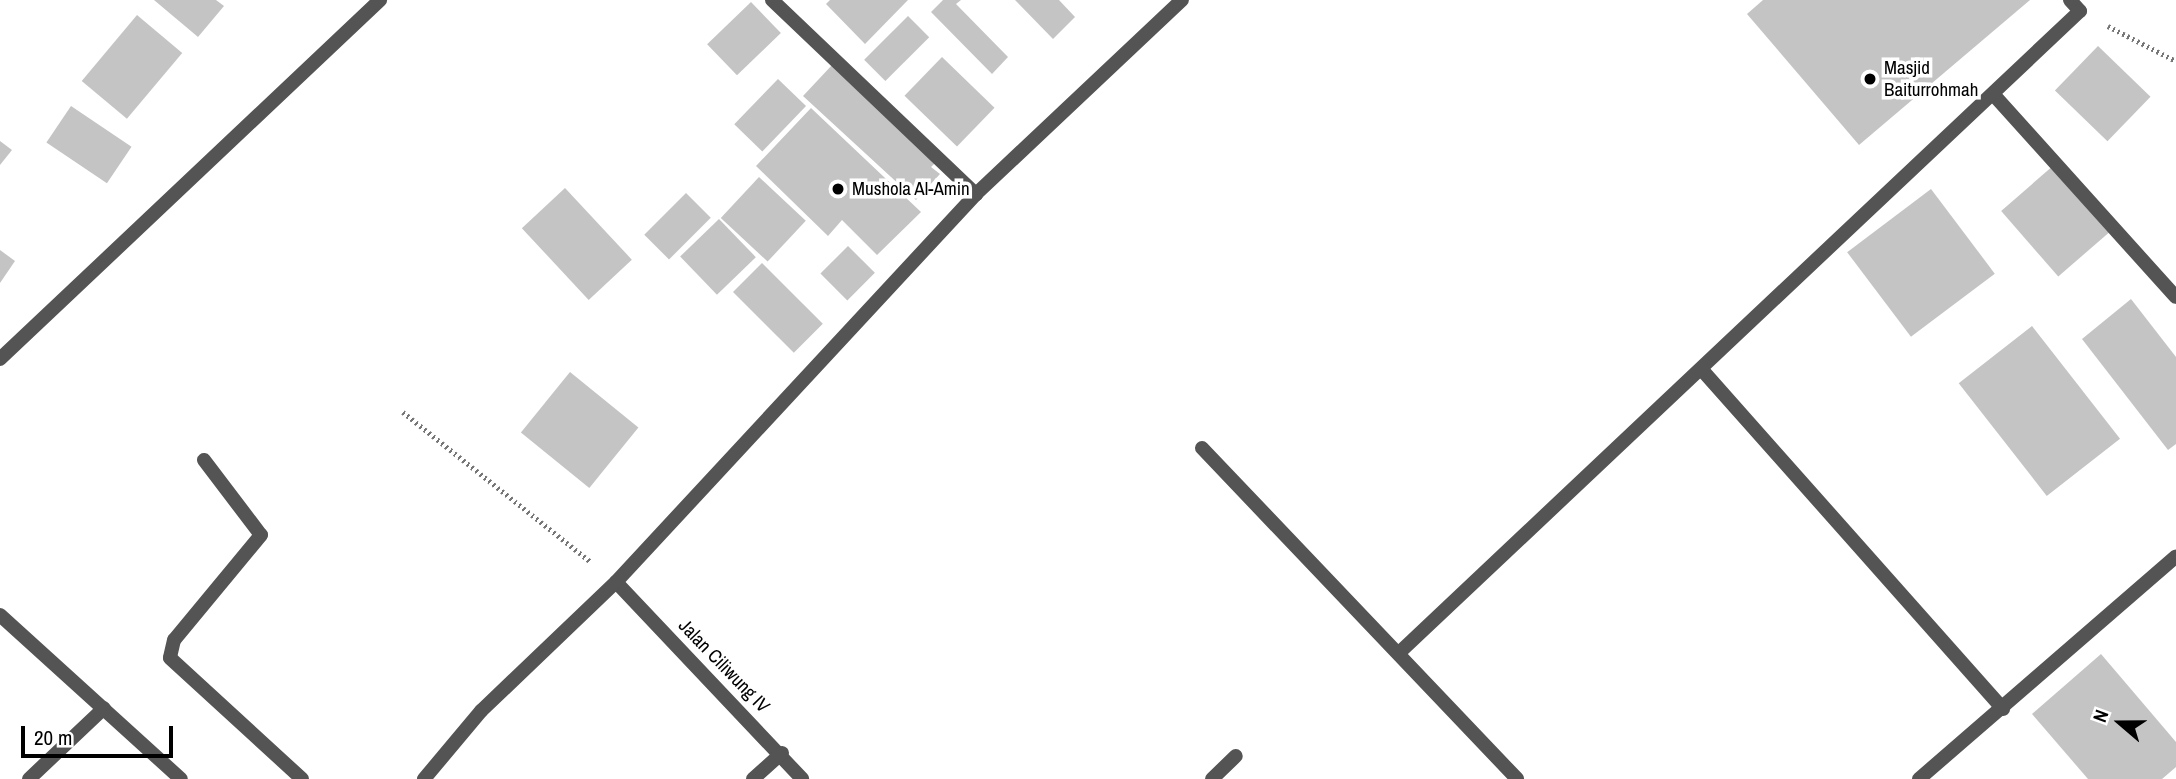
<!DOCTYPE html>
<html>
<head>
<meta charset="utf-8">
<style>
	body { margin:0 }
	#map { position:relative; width:2176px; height:779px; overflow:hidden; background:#fff; font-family:"Archivo Narrow",sans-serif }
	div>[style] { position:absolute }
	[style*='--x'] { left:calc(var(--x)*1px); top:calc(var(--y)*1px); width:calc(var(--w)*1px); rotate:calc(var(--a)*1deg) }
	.building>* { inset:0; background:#c4c4c4; transform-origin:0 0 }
	.path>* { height:4.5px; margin-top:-2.25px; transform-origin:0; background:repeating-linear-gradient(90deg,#767676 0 2px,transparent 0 5.5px) }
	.service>* { height:14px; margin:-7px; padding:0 7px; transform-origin:7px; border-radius:7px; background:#545454 }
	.minor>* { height:14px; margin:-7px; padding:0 7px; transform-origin:7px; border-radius:7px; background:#545454 }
	.dots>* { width:19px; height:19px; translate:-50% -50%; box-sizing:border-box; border:4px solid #fff; border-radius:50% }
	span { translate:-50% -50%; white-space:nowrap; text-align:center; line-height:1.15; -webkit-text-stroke:7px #fff; paint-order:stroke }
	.poi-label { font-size:19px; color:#000 }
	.left { translate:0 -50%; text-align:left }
	.street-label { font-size:19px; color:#000 }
	.north { position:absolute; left:2085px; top:688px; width:70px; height:70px; -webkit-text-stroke:5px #fff; paint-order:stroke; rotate:290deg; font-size:19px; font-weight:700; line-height:28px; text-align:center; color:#000 }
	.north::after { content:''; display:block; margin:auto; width:24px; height:32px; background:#000; clip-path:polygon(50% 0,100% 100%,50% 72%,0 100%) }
	.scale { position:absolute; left:21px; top:726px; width:152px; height:32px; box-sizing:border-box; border:4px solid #000; border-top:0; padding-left:9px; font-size:21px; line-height:24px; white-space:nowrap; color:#000; -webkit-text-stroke:5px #fff; paint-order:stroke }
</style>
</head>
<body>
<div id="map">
	<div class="building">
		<div style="clip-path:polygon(154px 0,216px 0,224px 6px,198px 37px)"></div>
		<div style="clip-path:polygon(830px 0,908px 0,865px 44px,826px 4px)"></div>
		<div style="clip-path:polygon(943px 0,961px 0,956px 4px,1008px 57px,992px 74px,931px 12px)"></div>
		<div style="clip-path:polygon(1015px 0,1059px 0,1075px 17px,1053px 39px)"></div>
		<div style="clip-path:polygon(1763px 0,2030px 0,1859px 145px,1747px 14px)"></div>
		<div style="left:751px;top:2px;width:43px;height:61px;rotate:46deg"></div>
		<div style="left:137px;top:15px;width:59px;height:86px;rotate:40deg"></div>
		<div style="left:908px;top:16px;width:30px;height:62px;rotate:45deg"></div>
		<div style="left:2098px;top:46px;width:73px;height:62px;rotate:44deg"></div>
		<div style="left:942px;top:57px;width:73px;height:54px;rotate:44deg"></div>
		<div style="clip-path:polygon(833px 64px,937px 161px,931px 167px,940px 174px,916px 200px,803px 96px)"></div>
		<div style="left:778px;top:79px;width:39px;height:63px;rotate:44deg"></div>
		<div style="left:71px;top:106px;width:73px;height:44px;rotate:34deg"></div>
		<div style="clip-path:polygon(811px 108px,921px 212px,877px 255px,842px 220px,828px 236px,756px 166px)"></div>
		<div style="clip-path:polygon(0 141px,12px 150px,0 165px)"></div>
		<div style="left:2054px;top:165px;width:87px;height:70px;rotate:49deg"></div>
		<div style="left:759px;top:177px;width:64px;height:56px;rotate:43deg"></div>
		<div style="left:565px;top:188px;width:98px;height:59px;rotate:47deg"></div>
		<div style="left:1931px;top:189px;width:106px;height:105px;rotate:53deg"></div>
		<div style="left:686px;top:193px;width:35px;height:59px;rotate:45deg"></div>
		<div style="left:719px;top:219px;width:53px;height:54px;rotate:46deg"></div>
		<div style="left:848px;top:246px;width:38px;height:39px;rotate:45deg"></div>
		<div style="clip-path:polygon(0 250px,15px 261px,0 283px)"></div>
		<div style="left:762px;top:263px;width:86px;height:41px;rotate:45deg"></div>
		<div style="clip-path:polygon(2131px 299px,2176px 357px,2176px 444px,2168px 450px,2082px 339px)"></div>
		<div style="left:2032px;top:326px;width:143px;height:93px;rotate:52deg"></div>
		<div style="left:570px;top:372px;width:88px;height:78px;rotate:39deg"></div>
		<div style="clip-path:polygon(2101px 654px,2176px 742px,2176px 767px,2162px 779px,2088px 779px,2032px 714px)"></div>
	</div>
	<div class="path">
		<div style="--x:2108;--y:26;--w:76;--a:27.2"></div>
		<div style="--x:403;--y:412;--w:241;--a:38.6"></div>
	</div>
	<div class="service">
		<div style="--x:2070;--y:0;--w:15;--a:48"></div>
	</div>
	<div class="minor">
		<div style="--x:772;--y:0;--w:282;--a:43.6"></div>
		<div style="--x:1993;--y:94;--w:273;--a:48"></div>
		<div style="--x:0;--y:359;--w:523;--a:-43.37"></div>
		<div style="--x:1703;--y:371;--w:452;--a:48.4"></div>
		<div style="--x:1202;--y:448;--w:457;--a:46.4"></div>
		<div style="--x:204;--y:460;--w:94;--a:52.8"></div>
		<div style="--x:261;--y:535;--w:136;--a:129.6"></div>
		<div style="--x:174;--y:640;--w:18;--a:103"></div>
		<div style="--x:170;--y:658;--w:179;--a:42.5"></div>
		<div style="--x:616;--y:582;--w:271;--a:46.6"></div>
		<div style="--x:0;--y:615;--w:244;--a:42.2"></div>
		<div style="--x:1401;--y:651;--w:933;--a:-43.31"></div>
		<div style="--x:29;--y:779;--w:103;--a:-43.4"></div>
		<div style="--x:424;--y:779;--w:89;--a:-50"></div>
		<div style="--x:481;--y:711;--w:187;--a:-43.7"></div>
		<div style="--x:616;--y:582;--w:529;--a:-47.14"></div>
		<div style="--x:976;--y:194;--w:283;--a:-43.3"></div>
		<div style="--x:753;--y:779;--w:39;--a:-42"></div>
		<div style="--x:1212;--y:779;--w:33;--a:-44"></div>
		<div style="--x:1919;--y:779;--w:340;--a:-40.9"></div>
	</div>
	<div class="dots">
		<div style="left:1870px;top:79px;background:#000"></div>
		<div style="left:838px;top:189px;background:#000"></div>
	</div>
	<div class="poi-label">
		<span class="left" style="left:1884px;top:79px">Masjid<br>Baiturrohmah</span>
		<span class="left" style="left:852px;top:189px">Mushola Al-Amin</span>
	</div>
	<div class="street-label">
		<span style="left:724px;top:666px;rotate:46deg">Jalan Ciliwung IV</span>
	</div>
	<div class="north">N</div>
	<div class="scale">20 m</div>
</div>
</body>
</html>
